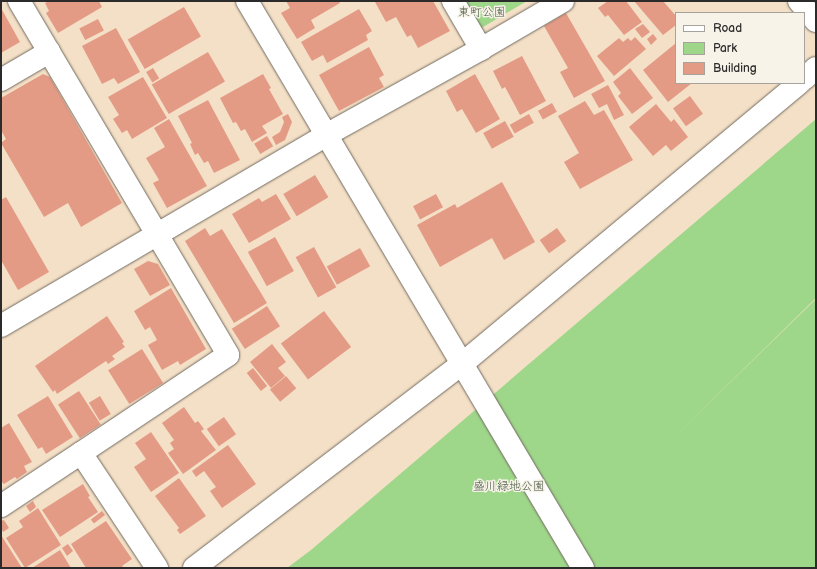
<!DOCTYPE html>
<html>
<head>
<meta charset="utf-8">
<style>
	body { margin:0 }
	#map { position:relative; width:817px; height:569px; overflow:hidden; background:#f4e0c6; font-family:"Balsamiq Sans","Klee One",sans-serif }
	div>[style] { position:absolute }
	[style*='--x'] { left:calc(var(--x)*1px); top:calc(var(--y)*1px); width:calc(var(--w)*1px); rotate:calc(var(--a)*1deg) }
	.green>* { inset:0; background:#9fd78a }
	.building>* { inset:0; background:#e49b86; transform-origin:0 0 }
	.roads { filter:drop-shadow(0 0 1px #716a61) drop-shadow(0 0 1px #716a61) }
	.minor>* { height:22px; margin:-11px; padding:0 11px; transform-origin:11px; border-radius:11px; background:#fff }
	span { translate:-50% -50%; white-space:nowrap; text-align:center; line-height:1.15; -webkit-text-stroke:3px #f7f3e8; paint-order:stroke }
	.park-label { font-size:12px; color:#485643 }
	.frame { position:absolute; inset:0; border:2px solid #2b2b2b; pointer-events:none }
	.legend { position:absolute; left:675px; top:12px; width:130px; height:72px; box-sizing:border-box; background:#f7f3e8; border:1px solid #a5a39c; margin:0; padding:5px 7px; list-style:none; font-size:12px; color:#2b2b2b }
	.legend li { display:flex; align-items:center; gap:8px; height:20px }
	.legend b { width:20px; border:1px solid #a5a39c }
</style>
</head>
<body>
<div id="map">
	<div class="green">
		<div style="clip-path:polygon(461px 1px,527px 1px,478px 30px)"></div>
		<div style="clip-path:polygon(816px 119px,816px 298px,667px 444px,816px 299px,816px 568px,287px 568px,311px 550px)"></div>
	</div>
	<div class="building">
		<div style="clip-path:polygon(49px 1px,99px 1px,102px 7px,58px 33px,46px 13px,49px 11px,45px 3px)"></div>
		<div style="clip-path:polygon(286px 1px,339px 1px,340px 3px,311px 20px,315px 28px,297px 39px,281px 13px,290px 8px)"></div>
		<div style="clip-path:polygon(376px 1px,433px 1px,450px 31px,418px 48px,411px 35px,407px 37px,396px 17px,386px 22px,375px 2px)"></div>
		<div style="clip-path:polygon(608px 1px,626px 1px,642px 22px,624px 35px,608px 15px,605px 17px,598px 8px)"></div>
		<div style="clip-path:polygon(634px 1px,663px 1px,676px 16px,676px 25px,663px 35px)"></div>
		<div style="left:184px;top:7px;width:34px;height:65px;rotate:60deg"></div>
		<div style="clip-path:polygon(1px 8px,20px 42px,1px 53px)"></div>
		<div style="clip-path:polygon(359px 9px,372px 31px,366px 35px,368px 40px,327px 63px,323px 55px,312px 61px,301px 42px)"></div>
		<div style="clip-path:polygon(566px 13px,605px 81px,574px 98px,560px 72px,568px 68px,544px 26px)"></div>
		<div style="left:98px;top:19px;width:13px;height:21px;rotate:63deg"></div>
		<div style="clip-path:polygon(643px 24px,650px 32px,642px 38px,635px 29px)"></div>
		<div style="clip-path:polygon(116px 28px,140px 72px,118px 84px,114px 78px,102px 84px,82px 46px)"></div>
		<div style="clip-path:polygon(653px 34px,657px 39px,651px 45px,647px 39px)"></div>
		<div style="clip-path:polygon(635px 37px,646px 49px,614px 76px,597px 56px,619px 38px,623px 42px,628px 38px,631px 41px)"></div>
		<div style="clip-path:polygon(676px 43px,676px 83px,692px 83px,668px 102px,643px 70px)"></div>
		<div style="clip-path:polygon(369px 47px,384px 75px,379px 78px,384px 87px,339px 111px,319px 75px)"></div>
		<div style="left:208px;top:52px;width:34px;height:65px;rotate:60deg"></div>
		<div style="clip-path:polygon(522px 56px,546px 101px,520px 115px,505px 87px,502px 89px,493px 71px)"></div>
		<div style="left:153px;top:68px;width:12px;height:8px;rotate:59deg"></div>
		<div style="clip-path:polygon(630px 68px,653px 98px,632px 114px,618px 96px,621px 93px,613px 82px)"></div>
		<div style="clip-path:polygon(43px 74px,50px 77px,122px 203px,81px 227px,68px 203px,44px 217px,1px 143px,6px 139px,1px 130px,1px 98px)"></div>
		<div style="clip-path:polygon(263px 74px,271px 88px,269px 89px,283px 114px,262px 126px,267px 133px,252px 142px,245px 129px,241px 131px,236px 122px,233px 123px,220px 98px)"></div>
		<div style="clip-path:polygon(475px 74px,500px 119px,476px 133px,462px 109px,457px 112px,446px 91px)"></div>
		<div style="clip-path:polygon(143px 77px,167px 118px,132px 139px,127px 130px,122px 133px,113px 119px,119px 115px,108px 97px)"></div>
		<div style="clip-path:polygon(608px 85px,624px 115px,614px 120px,607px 104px,599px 108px,591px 94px)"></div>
		<div style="left:690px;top:96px;width:22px;height:21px;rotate:54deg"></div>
		<div style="clip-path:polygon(208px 100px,240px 160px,214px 173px,208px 161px,204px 163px,198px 153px,195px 155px,190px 144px,192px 143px,178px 116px)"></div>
		<div style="clip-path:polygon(585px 101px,594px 115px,604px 110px,633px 160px,580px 189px,564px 162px,579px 153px,558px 116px)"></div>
		<div style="left:552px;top:103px;width:10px;height:16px;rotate:61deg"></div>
		<div style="clip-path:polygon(656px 104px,671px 122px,674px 119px,688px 137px,671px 151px,666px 145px,653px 156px,629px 127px)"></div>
		<div style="clip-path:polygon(288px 114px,292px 122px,285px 140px,276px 145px,272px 137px,280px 132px,284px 122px,282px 117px)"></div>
		<div style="left:529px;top:114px;width:10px;height:22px;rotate:61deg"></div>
		<div style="clip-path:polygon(169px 119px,207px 186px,167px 208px,153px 183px,159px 180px,146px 158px,165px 147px,154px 128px)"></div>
		<div style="left:505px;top:121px;width:18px;height:25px;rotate:61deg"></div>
		<div style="left:267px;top:136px;width:12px;height:15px;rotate:59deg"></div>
		<div style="left:315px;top:175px;width:26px;height:37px;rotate:59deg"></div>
		<div style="clip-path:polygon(502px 182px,535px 242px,504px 260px,492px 238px,440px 267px,417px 225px,455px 204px,457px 208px)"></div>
		<div style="clip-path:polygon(276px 194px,291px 219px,249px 243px,232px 214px,259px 198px,262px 202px)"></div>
		<div style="left:436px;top:194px;width:15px;height:26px;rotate:62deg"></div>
		<div style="clip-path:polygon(6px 197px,49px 272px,18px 290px,1px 260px,1px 200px)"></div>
		<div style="clip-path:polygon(205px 228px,210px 236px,222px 229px,267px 303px,234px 323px,185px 241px)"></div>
		<div style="left:557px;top:228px;width:16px;height:21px;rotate:55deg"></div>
		<div style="left:275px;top:237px;width:39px;height:31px;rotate:61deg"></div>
		<div style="left:314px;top:247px;width:46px;height:21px;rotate:61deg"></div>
		<div style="left:360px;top:248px;width:21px;height:38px;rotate:61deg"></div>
		<div style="clip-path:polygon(148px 261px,158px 264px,170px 285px,150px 296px,134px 269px)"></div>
		<div style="clip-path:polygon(171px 288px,206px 349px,180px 365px,178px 361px,162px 370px,148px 345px,157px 340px,150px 327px,145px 330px,134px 311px)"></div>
		<div style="left:267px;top:306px;width:24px;height:42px;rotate:57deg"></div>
		<div style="left:324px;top:311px;width:45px;height:54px;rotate:53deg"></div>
		<div style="clip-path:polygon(107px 316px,124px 342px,122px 343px,125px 347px,112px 356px,115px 359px,108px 364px,106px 361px,57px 394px,55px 390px,53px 392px,35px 366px)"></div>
		<div style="clip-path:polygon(272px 344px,286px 362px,278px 368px,285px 376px,271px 388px,250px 362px)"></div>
		<div style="left:142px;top:349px;width:40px;height:40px;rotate:58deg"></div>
		<div style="left:253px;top:368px;width:23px;height:8px;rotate:52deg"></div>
		<div style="left:286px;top:376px;width:16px;height:21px;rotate:50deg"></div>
		<div style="left:79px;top:391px;width:40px;height:25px;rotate:57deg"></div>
		<div style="clip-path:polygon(48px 396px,73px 437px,46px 454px,42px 447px,38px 449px,17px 415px)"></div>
		<div style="left:100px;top:396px;width:21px;height:13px;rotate:59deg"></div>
		<div style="clip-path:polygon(184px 407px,195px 423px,198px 421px,204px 429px,201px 431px,216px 450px,183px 474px,168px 453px,174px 449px,170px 443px,174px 440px,162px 423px)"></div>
		<div style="left:224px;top:417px;width:21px;height:21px;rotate:55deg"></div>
		<div style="clip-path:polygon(9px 423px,32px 462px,24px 466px,27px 472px,17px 479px,15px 477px,4px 484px,1px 481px,1px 428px)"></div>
		<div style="clip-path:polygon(151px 432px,179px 473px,151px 492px,134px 467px,146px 459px,135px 443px)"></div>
		<div style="clip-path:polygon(228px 445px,256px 484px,222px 508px,210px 491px,216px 487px,204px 471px,196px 477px,192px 471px)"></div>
		<div style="clip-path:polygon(179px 478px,206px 516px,180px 534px,177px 530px,179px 528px,155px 496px)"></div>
		<div style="clip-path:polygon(83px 484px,90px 496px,88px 497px,98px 512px,60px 537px,42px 510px)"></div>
		<div style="clip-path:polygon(33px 501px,36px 507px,30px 512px,26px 506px)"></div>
		<div style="clip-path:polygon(38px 508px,61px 545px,25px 568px,6px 538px,23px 527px,19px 521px)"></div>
		<div style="left:102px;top:511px;width:5px;height:14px;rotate:53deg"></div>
		<div style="clip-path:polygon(4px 520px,9px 528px,3px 532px,1px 528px,1px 521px)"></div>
		<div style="clip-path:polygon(106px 521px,132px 559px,122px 566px,124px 568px,86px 568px,71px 544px)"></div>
		<div style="clip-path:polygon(1px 535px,22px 568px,1px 568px)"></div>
		<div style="clip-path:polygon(68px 544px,73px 551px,67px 556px,62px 548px)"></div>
		<div style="clip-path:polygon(60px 550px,71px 568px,32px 568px)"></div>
	</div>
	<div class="roads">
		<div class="minor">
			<div style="--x:19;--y:1;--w:411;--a:59.4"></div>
			<div style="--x:228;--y:355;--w:177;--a:146.3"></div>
			<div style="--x:81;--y:453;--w:138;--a:56.5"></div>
			<div style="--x:247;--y:1;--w:659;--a:59.35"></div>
			<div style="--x:453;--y:1;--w:56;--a:59.7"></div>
			<div style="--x:799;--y:1;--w:26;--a:50"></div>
			<div style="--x:804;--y:79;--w:16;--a:-43"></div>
			<div style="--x:1;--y:80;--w:56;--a:-30.3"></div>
			<div style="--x:1;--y:326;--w:377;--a:-30.4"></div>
			<div style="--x:326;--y:135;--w:177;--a:-29"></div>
			<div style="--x:481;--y:49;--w:95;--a:-30.3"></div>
			<div style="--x:1;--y:506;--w:96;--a:-33.5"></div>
			<div style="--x:194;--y:568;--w:337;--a:-37.3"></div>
			<div style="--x:462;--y:364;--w:439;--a:-39.8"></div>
		</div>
	</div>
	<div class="park-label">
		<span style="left:482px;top:13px">東町公園</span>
		<span style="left:509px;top:487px">盛川緑地公園</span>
	</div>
	<div class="frame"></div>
	<ul class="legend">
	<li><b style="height:5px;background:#fff"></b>Road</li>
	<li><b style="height:11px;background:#9fd78a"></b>Park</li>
	<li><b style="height:11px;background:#e49b86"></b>Building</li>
	</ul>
</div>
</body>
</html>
